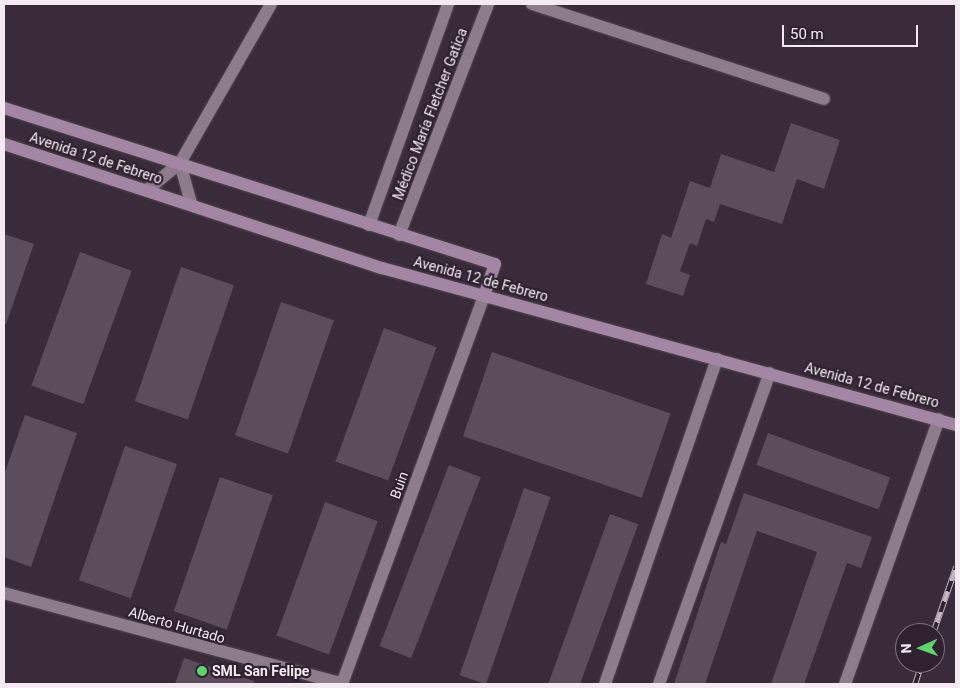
<!DOCTYPE html>
<html>
<head>
<meta charset="utf-8">
<style>
	body { margin:0 }
	#map { position:relative; width:960px; height:688px; overflow:hidden; background:#392b39; font-family:Roboto,sans-serif }
	div>[style] { position:absolute }
	[style*='--x'] { left:calc(var(--x)*1px); top:calc(var(--y)*1px); width:calc(var(--w)*1px); rotate:calc(var(--a)*1deg) }
	.building>* { inset:0; background:#5c4d5c; transform-origin:0 0 }
	.roads { filter:drop-shadow(0 0 1px #534753) drop-shadow(0 0 1px #534753) }
	.street>* { height:12px; margin:-6px; padding:0 6px; transform-origin:6px; border-radius:6px; background:#8c7c8c }
	.secondary>* { height:12px; margin:-6px; padding:0 6px; transform-origin:6px; border-radius:6px; background:#a286a3 }
	.rail>* { height:5.5px; margin-top:-2.75px; transform-origin:0; background:repeating-linear-gradient(90deg,#2f212f 0 11px,#c1b6c1 0 22px); box-sizing:border-box; border-block:1px solid #c1b6c1 }
	.dots>* { width:14px; height:14px; translate:-50% -50%; box-sizing:border-box; border:2px solid #2f212f; border-radius:50% }
	span { translate:-50% -50%; white-space:nowrap; text-align:center; line-height:1.15; -webkit-text-stroke:4.5px #2f212f; paint-order:stroke }
	.street-label { font-size:14px; color:#f3eaf3 }
	.poi-label { font-size:14px; color:#f3eaf3; font-weight:700 }
	.left { translate:0 -50%; text-align:left }
	.frame { position:absolute; inset:0; border:5px solid #f3eaf3; pointer-events:none }
	.north { position:absolute; left:895px; top:623px; width:50px; height:50px; box-sizing:border-box; background:#2f212f; border:1px solid #7d717d; border-radius:50%; rotate:268deg; font-size:14px; font-weight:700; line-height:20px; text-align:center; color:#f3eaf3 }
	.north::after { content:''; display:block; margin:auto; width:18px; height:22px; background:#5dd56c; clip-path:polygon(50% 0,100% 100%,50% 72%,0 100%) }
	.scale { position:absolute; left:782px; top:25px; width:136px; height:22px; box-sizing:border-box; border:2px solid #f3eaf3; border-top:0; padding-left:6px; font-size:15px; line-height:18px; white-space:nowrap; color:#f3eaf3; -webkit-text-stroke:4px #2f212f; paint-order:stroke }
</style>
</head>
<body>
<div id="map">
	<div class="building">
		<div style="clip-path:polygon(791px 123px,840px 140px,824px 189px,797px 179px,782px 224px,720px 204px,714px 222px,706px 219px,697px 246px,690px 243px,680px 271px,690px 275px,683px 296px,646px 284px,662px 234px,671px 238px,690px 181px,710px 188px,721px 154px,774px 172px)"></div>
		<div style="clip-path:polygon(4px 234px,34px 244px,6px 324px,4px 324px)"></div>
		<div style="left:80px;top:252px;width:55px;height:142px;rotate:20deg"></div>
		<div style="left:181px;top:267px;width:56px;height:142px;rotate:19deg"></div>
		<div style="left:281px;top:302px;width:56px;height:141px;rotate:19deg"></div>
		<div style="left:384px;top:328px;width:56px;height:142px;rotate:20deg"></div>
		<div style="left:492px;top:352px;width:189px;height:89px;rotate:19deg"></div>
		<div style="clip-path:polygon(25px 415px,77px 433px,31px 567px,4px 557px,4px 475px)"></div>
		<div style="left:768px;top:433px;width:130px;height:34px;rotate:20deg"></div>
		<div style="left:125px;top:446px;width:55px;height:142px;rotate:19deg"></div>
		<div style="left:449px;top:465px;width:34px;height:194px;rotate:21deg"></div>
		<div style="left:220px;top:477px;width:56px;height:142px;rotate:19deg"></div>
		<div style="left:524px;top:488px;width:28px;height:198px;rotate:19deg"></div>
		<div style="clip-path:polygon(744px 493px,872px 537px,861px 568px,847px 563px,804px 684px,771px 684px,817px 552px,757px 531px,705px 684px,674px 684px,721px 542px,726px 544px)"></div>
		<div style="left:325px;top:502px;width:56px;height:142px;rotate:20deg"></div>
		<div style="left:610px;top:514px;width:30px;height:180px;rotate:20deg"></div>
		<div style="clip-path:polygon(184px 658px,254px 681px,254px 684px,175px 684px)"></div>
	</div>
	<div class="roads">
		<div class="street">
			<div style="--x:532;--y:4;--w:307;--a:18"></div>
			<div style="--x:180;--y:163;--w:41;--a:74.6"></div>
			<div style="--x:147;--y:190;--w:43;--a:-39.3"></div>
			<div style="--x:180;--y:163;--w:183;--a:-60.2"></div>
			<div style="--x:369;--y:225;--w:235;--a:-70.3"></div>
			<div style="--x:399;--y:235;--w:248;--a:-68.9"></div>
			<div style="--x:4;--y:593;--w:351;--a:15"></div>
			<div style="--x:342;--y:684;--w:413;--a:-69.9"></div>
			<div style="--x:605;--y:684;--w:344;--a:-71"></div>
			<div style="--x:659;--y:684;--w:330;--a:-70.4"></div>
			<div style="--x:845;--y:684;--w:281;--a:-70.5"></div>
		</div>
		<div class="secondary">
			<div style="--x:4;--y:108;--w:515;--a:17.63"></div>
			<div style="--x:495;--y:264;--w:34;--a:109"></div>
			<div style="--x:4;--y:144;--w:398;--a:18.2"></div>
			<div style="--x:382;--y:268;--w:595;--a:15.3"></div>
		</div>
	</div>
	<div class="rail">
		<div style="--x:933;--y:633;--w:70;--a:-70.8"></div>
		<div style="--x:915;--y:684;--w:22;--a:-72"></div>
	</div>
	<div class="dots">
		<div style="left:202px;top:671px;background:#5dd56c"></div>
	</div>
	<div class="street-label">
		<span style="left:430px;top:114px;rotate:-69deg">Médico María Fletcher Gatica</span>
		<span style="left:96px;top:158px;rotate:18deg">Avenida 12 de Febrero</span>
		<span style="left:481px;top:279px;rotate:15deg">Avenida 12 de Febrero</span>
		<span style="left:872px;top:385px;rotate:15deg">Avenida 12 de Febrero</span>
		<span style="left:399px;top:485px;rotate:-70deg">Buin</span>
		<span style="left:177px;top:625px;rotate:16deg">Alberto Hurtado</span>
	</div>
	<div class="poi-label">
		<span class="left" style="left:212px;top:671px">SML San Felipe</span>
	</div>
	<div class="frame"></div>
	<div class="north">N</div>
	<div class="scale">50 m</div>
</div>
</body>
</html>
